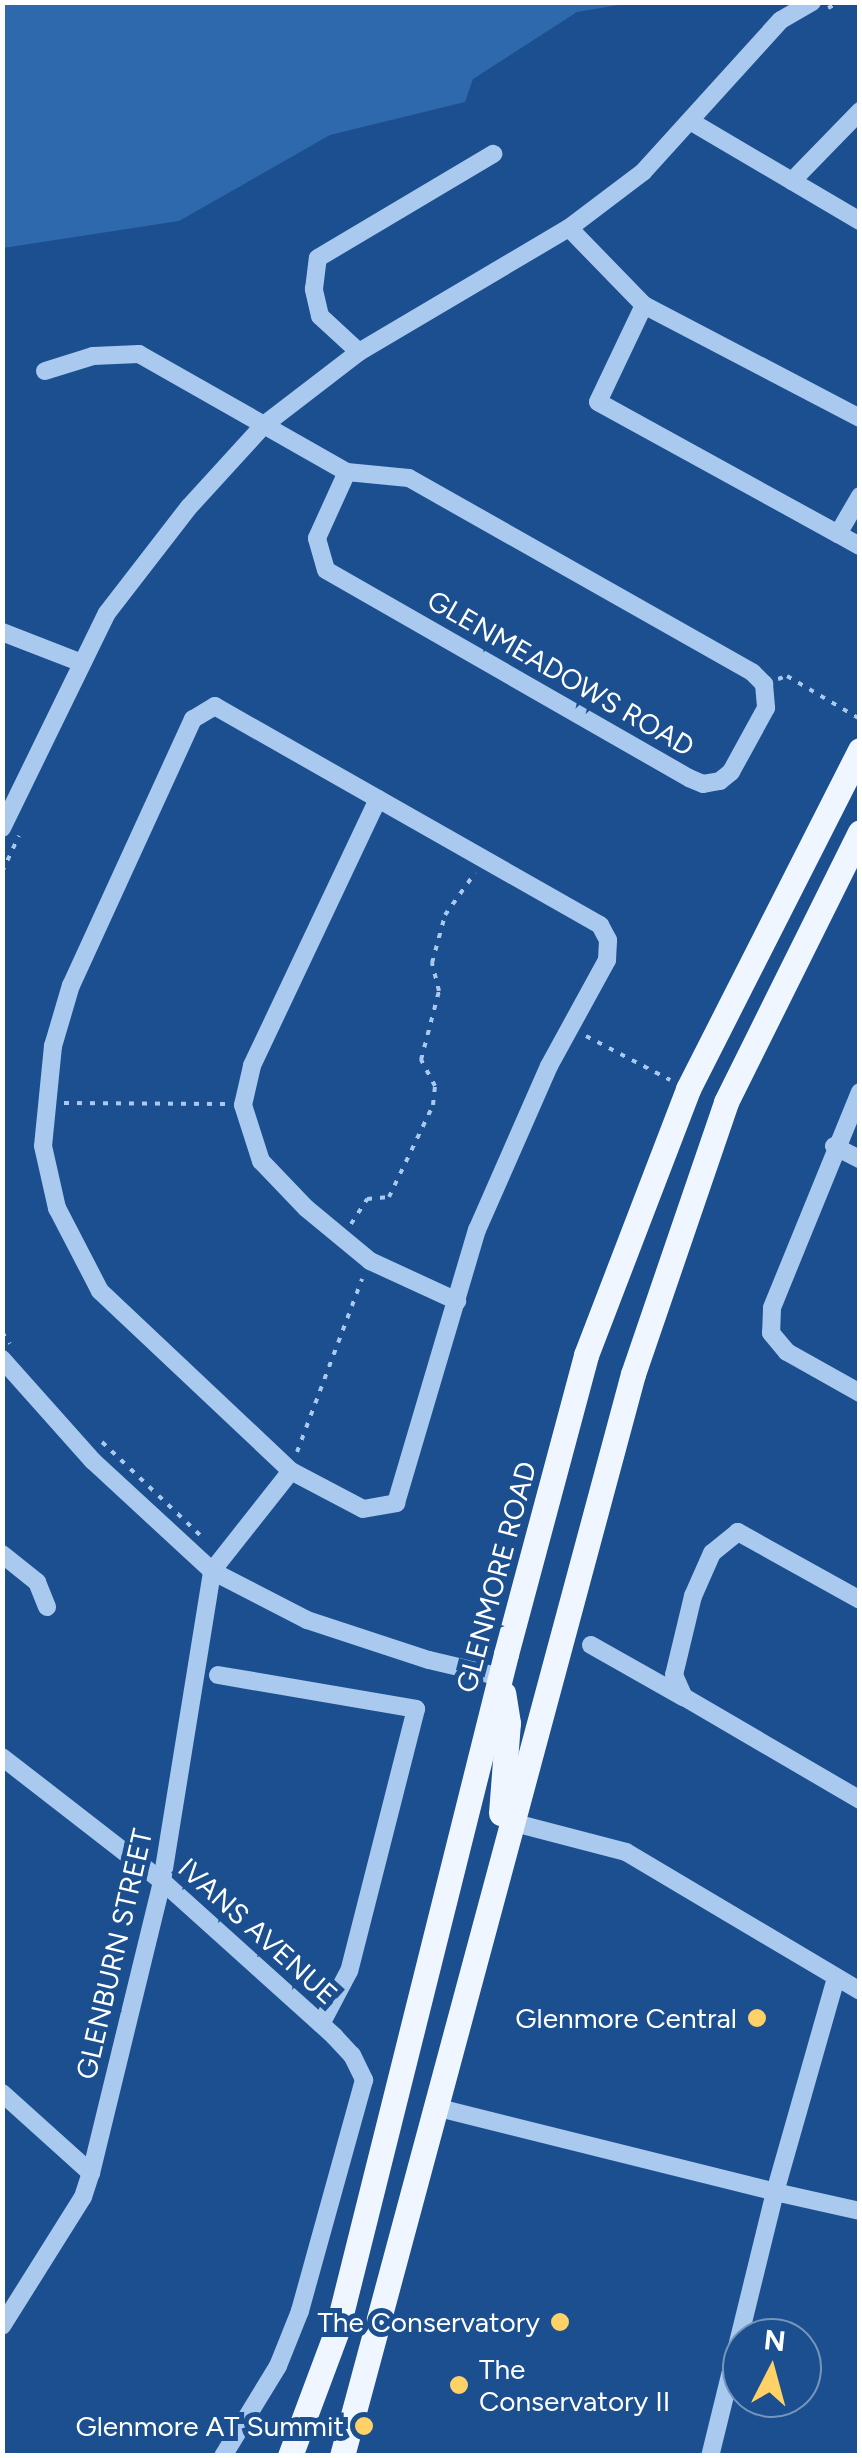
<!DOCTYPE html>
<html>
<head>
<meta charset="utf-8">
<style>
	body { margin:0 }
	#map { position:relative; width:862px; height:2458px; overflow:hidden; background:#1b4f8f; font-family:Figtree,sans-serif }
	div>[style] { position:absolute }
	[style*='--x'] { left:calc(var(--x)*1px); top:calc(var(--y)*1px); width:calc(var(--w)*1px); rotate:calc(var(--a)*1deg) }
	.green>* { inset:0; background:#2e69ad }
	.path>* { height:4px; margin-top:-2px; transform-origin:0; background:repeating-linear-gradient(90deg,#a9c9ee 0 5px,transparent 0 13px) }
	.minor>* { height:18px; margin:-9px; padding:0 9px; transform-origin:9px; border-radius:9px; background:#a9c9ee }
	.major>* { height:25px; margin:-12.5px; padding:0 12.5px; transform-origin:12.5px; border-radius:12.5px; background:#f0f6ff }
	.dots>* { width:28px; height:28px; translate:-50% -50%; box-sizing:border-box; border:5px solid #1b4f8f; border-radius:50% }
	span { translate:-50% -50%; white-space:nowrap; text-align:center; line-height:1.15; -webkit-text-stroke:10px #1b4f8f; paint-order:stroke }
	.street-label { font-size:28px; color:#fff }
	.poi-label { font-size:28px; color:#fff }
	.right { translate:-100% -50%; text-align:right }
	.left { translate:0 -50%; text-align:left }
	.frame { position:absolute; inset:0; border:5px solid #fff; pointer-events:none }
	.north { position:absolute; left:722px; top:2318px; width:100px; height:100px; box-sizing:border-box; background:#1b4f8f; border:2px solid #7695bc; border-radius:50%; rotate:6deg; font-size:28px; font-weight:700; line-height:40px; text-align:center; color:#fff }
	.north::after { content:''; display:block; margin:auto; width:35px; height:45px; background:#ffd166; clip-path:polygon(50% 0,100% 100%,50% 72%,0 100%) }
</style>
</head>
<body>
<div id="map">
	<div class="green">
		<div style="clip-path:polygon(3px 2px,631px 2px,631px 3px,577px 12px,473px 79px,465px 102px,330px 135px,179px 221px,3px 248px)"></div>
	</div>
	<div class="path">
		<div style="--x:828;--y:8;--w:13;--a:-27"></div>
		<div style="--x:778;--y:679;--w:9;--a:-18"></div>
		<div style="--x:787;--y:676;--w:85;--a:30.5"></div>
		<div style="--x:2;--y:872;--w:40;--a:-65"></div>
		<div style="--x:586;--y:1036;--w:95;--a:27.6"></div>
		<div style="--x:64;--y:1103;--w:161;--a:0.4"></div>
		<div style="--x:351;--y:1224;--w:30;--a:-57"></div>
		<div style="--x:367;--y:1199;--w:22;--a:-5"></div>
		<div style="--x:389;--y:1197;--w:102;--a:-64.4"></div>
		<div style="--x:433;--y:1105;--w:19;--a:-84"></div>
		<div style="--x:435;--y:1086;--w:30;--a:-118"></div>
		<div style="--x:421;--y:1060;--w:71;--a:-75.4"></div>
		<div style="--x:439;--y:991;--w:29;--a:-104"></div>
		<div style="--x:432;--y:963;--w:50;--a:-74.8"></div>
		<div style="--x:445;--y:915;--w:52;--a:-54.5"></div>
		<div style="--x:2;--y:1332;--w:14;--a:56"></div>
		<div style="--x:102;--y:1442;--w:139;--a:43.5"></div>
		<div style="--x:297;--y:1452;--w:185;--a:-69.4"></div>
	</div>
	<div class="minor">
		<div style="--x:690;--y:121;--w:197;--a:30.5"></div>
		<div style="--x:792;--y:181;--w:98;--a:-45.8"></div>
		<div style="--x:569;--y:228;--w:107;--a:45.8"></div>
		<div style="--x:359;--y:352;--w:53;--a:-137.3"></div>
		<div style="--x:320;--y:316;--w:28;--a:-103"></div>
		<div style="--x:314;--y:289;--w:31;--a:-83"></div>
		<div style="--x:318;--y:258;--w:204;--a:-30.7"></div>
		<div style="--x:45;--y:371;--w:50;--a:-17.4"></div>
		<div style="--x:93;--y:356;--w:46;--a:-2.5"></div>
		<div style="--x:139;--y:354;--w:239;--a:29.6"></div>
		<div style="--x:347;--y:472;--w:62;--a:5.5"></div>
		<div style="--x:409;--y:478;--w:395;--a:29.5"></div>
		<div style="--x:753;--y:673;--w:16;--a:45"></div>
		<div style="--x:764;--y:684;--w:24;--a:85"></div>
		<div style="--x:766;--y:708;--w:73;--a:118.7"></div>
		<div style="--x:731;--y:772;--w:14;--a:141"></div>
		<div style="--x:720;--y:781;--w:17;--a:170"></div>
		<div style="--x:703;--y:784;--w:15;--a:-157"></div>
		<div style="--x:689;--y:778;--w:418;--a:-150.2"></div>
		<div style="--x:326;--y:570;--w:33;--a:-106"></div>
		<div style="--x:317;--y:538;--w:72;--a:-65.6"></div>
		<div style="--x:860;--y:418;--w:244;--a:-152.4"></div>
		<div style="--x:644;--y:305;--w:107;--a:115.4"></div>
		<div style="--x:598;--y:402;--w:274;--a:28.8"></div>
		<div style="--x:838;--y:534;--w:44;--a:-59.9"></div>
		<div style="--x:838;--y:534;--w:25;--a:29"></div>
		<div style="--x:2;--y:632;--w:86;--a:21.2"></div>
		<div style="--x:378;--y:799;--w:295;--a:115.3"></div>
		<div style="--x:252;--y:1066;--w:40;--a:103"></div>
		<div style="--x:243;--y:1105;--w:59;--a:72.2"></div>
		<div style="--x:261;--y:1161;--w:65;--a:46.2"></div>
		<div style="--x:306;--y:1208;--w:83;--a:39.6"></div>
		<div style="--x:370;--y:1261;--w:96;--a:24.7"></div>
		<div style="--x:2;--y:828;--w:239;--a:-64"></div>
		<div style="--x:107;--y:613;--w:134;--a:-52.3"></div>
		<div style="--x:189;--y:507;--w:111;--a:-47.6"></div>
		<div style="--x:264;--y:425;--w:120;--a:-37.5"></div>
		<div style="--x:359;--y:352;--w:244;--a:-30.6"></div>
		<div style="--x:569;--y:228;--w:93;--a:-37.1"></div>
		<div style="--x:643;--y:172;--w:205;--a:-47.8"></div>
		<div style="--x:781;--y:20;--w:36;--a:-30"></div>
		<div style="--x:860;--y:1092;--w:233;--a:112.2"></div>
		<div style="--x:772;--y:1308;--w:25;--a:92"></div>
		<div style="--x:771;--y:1333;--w:25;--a:50"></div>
		<div style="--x:787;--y:1352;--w:84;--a:29.3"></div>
		<div style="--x:834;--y:1146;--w:29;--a:27"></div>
		<div style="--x:2;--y:1359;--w:137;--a:48.3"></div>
		<div style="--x:93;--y:1461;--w:162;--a:42.7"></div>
		<div style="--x:212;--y:1571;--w:107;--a:27.3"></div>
		<div style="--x:307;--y:1620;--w:128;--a:18.2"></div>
		<div style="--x:429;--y:1660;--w:74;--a:13.3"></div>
		<div style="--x:2;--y:1554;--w:45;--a:38.7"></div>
		<div style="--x:37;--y:1582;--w:27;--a:68"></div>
		<div style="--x:860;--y:1600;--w:140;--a:-150.9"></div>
		<div style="--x:738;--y:1532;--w:33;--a:141"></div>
		<div style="--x:712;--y:1553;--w:47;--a:113.8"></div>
		<div style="--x:693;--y:1596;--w:81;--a:103.5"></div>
		<div style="--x:674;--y:1675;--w:24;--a:66"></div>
		<div style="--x:684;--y:1697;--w:204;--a:30.3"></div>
		<div style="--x:591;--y:1645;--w:106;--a:29.5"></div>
		<div style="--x:218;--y:1675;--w:201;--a:9.7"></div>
		<div style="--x:416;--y:1709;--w:270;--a:104.3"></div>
		<div style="--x:349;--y:1971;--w:60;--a:117.8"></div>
		<div style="--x:2;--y:1757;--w:202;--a:37.8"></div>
		<div style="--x:162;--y:1881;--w:232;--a:42"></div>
		<div style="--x:334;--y:2036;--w:26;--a:47"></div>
		<div style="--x:352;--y:2055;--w:28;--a:64"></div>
		<div style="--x:364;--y:2080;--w:240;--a:105.5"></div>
		<div style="--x:300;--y:2311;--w:59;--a:111.8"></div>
		<div style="--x:278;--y:2366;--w:105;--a:121.4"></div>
		<div style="--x:511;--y:1822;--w:119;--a:14.6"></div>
		<div style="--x:626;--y:1852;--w:272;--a:30.7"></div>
		<div style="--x:836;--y:1978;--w:223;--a:105.9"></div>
		<div style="--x:775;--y:2192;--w:87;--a:12.6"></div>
		<div style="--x:2;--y:2093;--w:120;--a:42"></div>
		<div style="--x:435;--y:2107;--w:350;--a:14"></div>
		<div style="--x:775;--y:2192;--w:272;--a:103.8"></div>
		<div style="--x:2;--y:2326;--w:152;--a:-57.9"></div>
		<div style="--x:83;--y:2197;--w:25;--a:-72"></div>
		<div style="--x:91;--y:2173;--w:301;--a:-76.3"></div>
		<div style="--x:162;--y:1881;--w:314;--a:-80.8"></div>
		<div style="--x:212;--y:1571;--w:127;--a:-51.7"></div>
		<div style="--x:291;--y:1471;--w:81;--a:27.8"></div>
		<div style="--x:363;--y:1509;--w:34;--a:-10"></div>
		<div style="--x:396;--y:1503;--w:285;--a:-73.5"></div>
		<div style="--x:477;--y:1230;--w:179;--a:-66.3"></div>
		<div style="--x:549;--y:1066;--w:121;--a:-61.3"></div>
		<div style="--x:607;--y:960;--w:20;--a:-87"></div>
		<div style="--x:608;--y:940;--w:17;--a:-118"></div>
		<div style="--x:600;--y:925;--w:443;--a:-150.4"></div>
		<div style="--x:215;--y:706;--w:26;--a:149"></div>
		<div style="--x:193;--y:719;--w:293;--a:114.6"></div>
		<div style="--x:71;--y:985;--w:64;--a:106.4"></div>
		<div style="--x:53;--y:1046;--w:100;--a:95.7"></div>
		<div style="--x:43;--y:1146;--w:64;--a:77.3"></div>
		<div style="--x:57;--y:1208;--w:93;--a:62.6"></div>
		<div style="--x:100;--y:1291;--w:262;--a:43.3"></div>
	</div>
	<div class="major">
		<div style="--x:501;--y:1813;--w:90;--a:-85.6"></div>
		<div style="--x:508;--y:1723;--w:30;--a:-99"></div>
		<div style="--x:290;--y:2456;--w:134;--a:-69.5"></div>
		<div style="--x:337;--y:2330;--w:697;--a:-75.96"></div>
		<div style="--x:506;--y:1654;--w:310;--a:-75"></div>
		<div style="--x:586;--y:1355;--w:285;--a:-69"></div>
		<div style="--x:688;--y:1089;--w:380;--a:-63.1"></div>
		<div style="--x:342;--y:2456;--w:1120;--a:-74.95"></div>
		<div style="--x:633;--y:1374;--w:287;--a:-71.1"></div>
		<div style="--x:726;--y:1102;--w:301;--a:-63.6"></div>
	</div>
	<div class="dots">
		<div style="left:757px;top:2018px;background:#ffd166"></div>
		<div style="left:560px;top:2322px;background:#ffd166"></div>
		<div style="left:459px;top:2385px;background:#ffd166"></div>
		<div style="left:364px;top:2426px;background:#ffd166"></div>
	</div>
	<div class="street-label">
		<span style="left:561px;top:673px;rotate:30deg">GLENMEADOWS ROAD</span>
		<span style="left:496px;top:1577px;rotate:-75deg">GLENMORE ROAD</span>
		<span style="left:258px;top:1931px;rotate:42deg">IVANS AVENUE</span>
		<span style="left:114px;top:1954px;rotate:-77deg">GLENBURN STREET</span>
	</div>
	<div class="poi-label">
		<span class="right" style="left:737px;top:2018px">Glenmore Central</span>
		<span class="right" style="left:540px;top:2322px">The Conservatory</span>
		<span class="left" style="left:479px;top:2385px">The<br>Conservatory II</span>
		<span class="right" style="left:344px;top:2426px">Glenmore AT Summit</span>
	</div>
	<div class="frame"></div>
	<div class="north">N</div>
</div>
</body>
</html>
